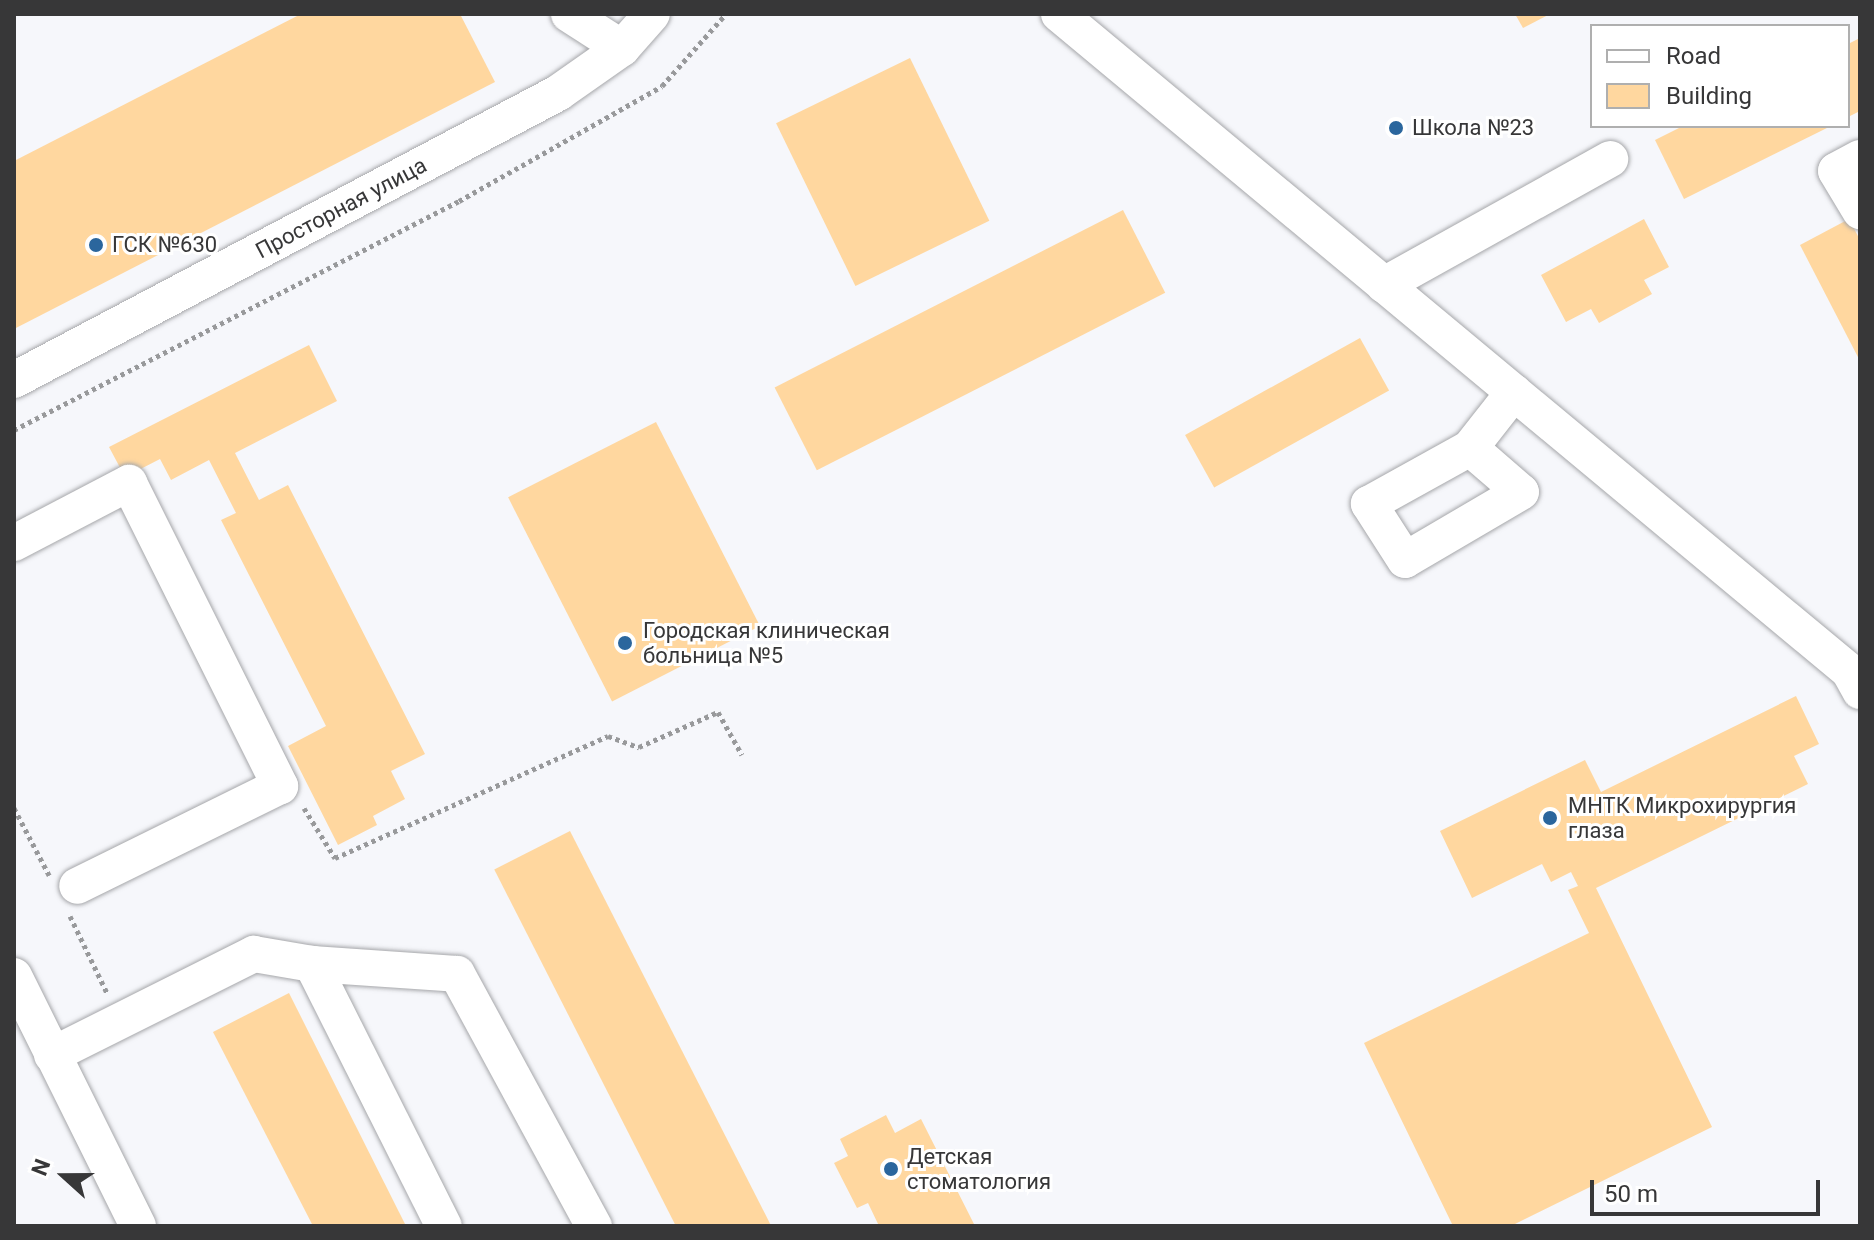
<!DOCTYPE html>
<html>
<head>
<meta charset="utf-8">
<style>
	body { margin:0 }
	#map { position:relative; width:1874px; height:1240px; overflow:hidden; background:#f6f7fb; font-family:Roboto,sans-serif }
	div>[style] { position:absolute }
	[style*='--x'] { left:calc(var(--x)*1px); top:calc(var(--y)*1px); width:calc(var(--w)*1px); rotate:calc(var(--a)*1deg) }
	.building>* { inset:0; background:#ffd79f; transform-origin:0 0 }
	.path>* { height:5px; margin-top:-2.5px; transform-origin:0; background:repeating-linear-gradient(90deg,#98999b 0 4px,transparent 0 8px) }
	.roads { filter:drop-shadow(0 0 2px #a6a7aa) drop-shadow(0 0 2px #a6a7aa) }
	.minor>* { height:36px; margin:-18px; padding:0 18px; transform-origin:18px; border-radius:18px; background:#fff }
	.dots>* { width:22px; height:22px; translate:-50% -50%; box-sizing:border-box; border:4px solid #fff; border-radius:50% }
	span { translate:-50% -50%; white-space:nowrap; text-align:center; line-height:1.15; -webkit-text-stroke:6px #fff; paint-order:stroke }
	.poi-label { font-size:22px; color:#373738 }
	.left { translate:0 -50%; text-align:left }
	.street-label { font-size:22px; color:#373738 }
	.frame { position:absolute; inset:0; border:16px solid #373738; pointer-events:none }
	.legend { position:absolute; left:1590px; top:24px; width:260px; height:104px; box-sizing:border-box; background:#fff; border:2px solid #afafaf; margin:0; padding:10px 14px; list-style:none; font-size:24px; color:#373738 }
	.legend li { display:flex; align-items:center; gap:16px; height:40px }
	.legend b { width:40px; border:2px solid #afafaf }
	.north { position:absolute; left:24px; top:1136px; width:80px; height:80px; -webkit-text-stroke:6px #fff; paint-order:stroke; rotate:291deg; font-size:22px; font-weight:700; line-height:32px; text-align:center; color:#373738 }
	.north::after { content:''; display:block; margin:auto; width:28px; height:36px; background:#373738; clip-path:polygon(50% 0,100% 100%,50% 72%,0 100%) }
	.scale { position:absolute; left:1590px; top:1180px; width:230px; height:36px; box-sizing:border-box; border:4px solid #373738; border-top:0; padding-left:10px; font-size:24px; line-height:28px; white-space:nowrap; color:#373738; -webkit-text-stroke:6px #fff; paint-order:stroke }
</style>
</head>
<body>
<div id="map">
	<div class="building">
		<div style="clip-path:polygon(301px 14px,460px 14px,495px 82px,14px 329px,14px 161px)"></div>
		<div style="clip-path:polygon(1515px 14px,1550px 14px,1523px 28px)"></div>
		<div style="clip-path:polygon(1860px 38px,1860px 111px,1848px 117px,1848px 44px)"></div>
		<div style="left:910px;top:58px;width:181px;height:149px;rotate:64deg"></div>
		<div style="clip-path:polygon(1683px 126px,1831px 126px,1684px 199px,1655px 140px)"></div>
		<div style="left:1123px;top:210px;width:93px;height:391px;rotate:63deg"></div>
		<div style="clip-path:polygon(1644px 219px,1669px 267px,1644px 280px,1652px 294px,1599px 323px,1591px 309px,1566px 322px,1541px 275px)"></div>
		<div style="clip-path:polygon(1849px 219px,1860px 240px,1860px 361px,1800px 245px)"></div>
		<div style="left:1360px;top:338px;width:60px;height:200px;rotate:61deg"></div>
		<div style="clip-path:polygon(309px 345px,337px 401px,235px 453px,259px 500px,288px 485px,425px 754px,391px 771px,405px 799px,373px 816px,377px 825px,338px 845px,288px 746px,326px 726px,221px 520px,236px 513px,209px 460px,171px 480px,160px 459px,125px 477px,109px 447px)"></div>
		<div style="left:656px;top:422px;width:229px;height:166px;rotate:63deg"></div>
		<div style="clip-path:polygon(1796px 696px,1819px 744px,1794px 756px,1808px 784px,1596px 888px,1712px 1127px,1511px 1226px,1453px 1226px,1364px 1043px,1589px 933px,1568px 890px,1578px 886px,1571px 872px,1551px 882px,1542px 864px,1472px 898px,1440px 831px,1585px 760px,1601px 792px)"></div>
		<div style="left:570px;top:831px;width:443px;height:85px;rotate:63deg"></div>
		<div style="clip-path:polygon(289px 993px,406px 1226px,313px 1226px,213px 1032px)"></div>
		<div style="clip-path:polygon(886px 1115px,895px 1133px,921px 1119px,975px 1226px,879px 1226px,868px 1203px,857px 1208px,834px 1163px,848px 1156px,840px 1139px)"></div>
	</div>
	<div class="path">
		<div style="--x:14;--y:430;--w:500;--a:-27.23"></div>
		<div style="--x:459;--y:201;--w:233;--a:-29.5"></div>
		<div style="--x:662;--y:86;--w:96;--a:-48.4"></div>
		<div style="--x:14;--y:808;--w:76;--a:62.4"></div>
		<div style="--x:304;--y:808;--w:59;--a:58.2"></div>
		<div style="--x:335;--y:858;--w:299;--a:-24.1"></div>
		<div style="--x:608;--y:736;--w:33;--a:20"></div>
		<div style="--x:639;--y:747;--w:86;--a:-23.9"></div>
		<div style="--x:718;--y:712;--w:49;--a:60.8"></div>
		<div style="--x:70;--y:916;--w:85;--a:64.3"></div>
	</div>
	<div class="roads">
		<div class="minor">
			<div style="--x:569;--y:14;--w:63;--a:32.7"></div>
			<div style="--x:1059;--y:14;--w:1027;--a:39.75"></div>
			<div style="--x:1849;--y:671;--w:23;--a:61"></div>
			<div style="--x:1860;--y:158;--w:27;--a:152"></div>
			<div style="--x:1836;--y:171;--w:47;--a:59"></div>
			<div style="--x:1384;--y:285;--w:259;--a:-29.1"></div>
			<div style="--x:14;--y:380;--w:615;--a:-27.81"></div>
			<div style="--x:558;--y:93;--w:78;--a:-35.1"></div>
			<div style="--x:622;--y:48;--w:45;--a:-48.6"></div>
			<div style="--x:1470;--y:448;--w:67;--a:40.8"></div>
			<div style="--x:1521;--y:492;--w:134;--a:149.6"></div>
			<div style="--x:1405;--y:560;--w:67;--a:-122.7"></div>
			<div style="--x:1369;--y:504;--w:115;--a:-29"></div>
			<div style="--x:1470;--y:448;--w:71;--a:-51.8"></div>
			<div style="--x:14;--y:543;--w:130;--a:-27.6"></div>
			<div style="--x:129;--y:483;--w:339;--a:63.5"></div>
			<div style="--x:280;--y:786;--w:226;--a:153.8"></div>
			<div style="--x:312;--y:964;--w:145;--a:3.9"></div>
			<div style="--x:457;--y:974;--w:287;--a:61.5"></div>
			<div style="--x:14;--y:976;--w:279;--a:63.6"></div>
			<div style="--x:52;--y:1055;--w:226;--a:-26.6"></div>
			<div style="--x:254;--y:954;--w:59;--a:9.8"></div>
			<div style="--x:312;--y:964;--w:293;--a:63.3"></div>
		</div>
	</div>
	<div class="dots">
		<div style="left:1396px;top:128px;background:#2b669d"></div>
		<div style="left:96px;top:245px;background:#2b669d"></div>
		<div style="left:625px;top:643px;background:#2b669d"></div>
		<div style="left:1550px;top:818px;background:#2b669d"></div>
		<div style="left:891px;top:1169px;background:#2b669d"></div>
	</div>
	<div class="poi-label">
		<span class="left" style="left:1412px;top:128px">Школа №23</span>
		<span class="left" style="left:112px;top:245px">ГСК №630</span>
		<span class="left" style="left:643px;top:643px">Городская клиническая<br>больница №5</span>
		<span class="left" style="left:1568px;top:818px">МНТК Микрохирургия<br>глаза</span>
		<span class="left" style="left:907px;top:1169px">Детская<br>стоматология</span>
	</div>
	<div class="street-label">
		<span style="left:341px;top:208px;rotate:-28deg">Просторная улица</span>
	</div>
	<div class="frame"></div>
	<ul class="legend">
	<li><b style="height:10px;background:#fff"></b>Road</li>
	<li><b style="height:22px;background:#ffd79f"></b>Building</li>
	</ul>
	<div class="north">N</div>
	<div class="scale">50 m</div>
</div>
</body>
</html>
